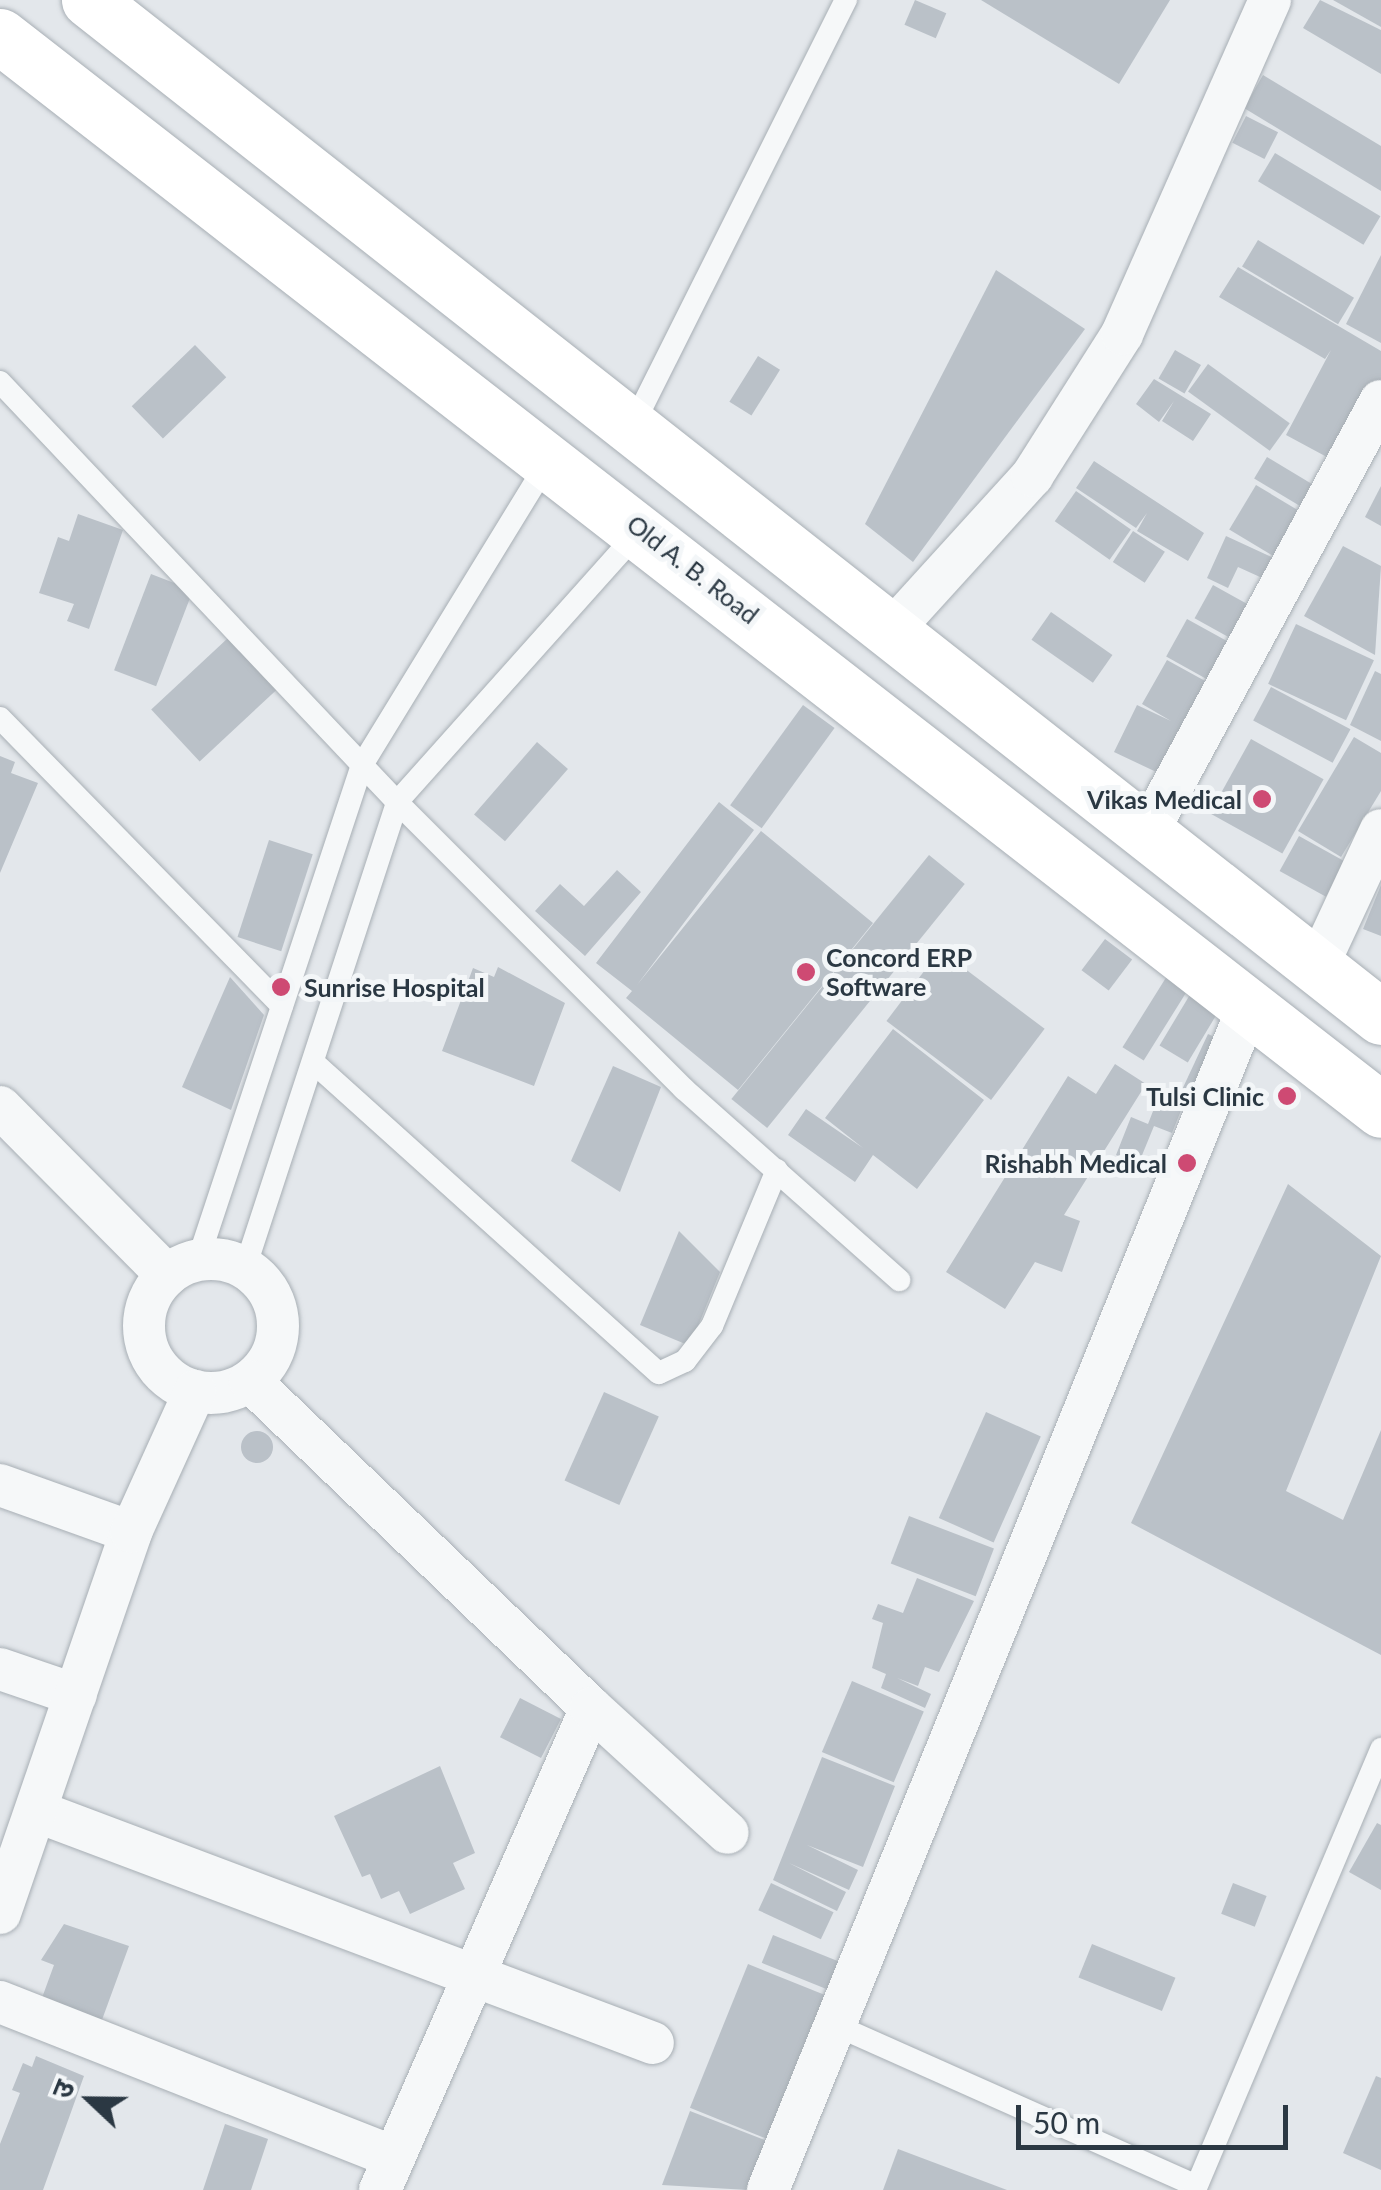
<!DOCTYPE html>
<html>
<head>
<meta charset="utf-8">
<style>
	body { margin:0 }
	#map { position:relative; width:1381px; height:2190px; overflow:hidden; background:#e3e7eb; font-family:Lato,"Noto Sans Devanagari",sans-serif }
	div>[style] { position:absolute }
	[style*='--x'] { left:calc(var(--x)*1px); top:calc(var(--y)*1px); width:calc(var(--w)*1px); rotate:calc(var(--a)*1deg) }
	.building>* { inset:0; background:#bac1c8; transform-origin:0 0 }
	.round { border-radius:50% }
	.roads { filter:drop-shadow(0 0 2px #a8afb5) drop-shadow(0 0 2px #a8afb5) }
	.lane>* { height:22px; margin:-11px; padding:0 11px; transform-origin:11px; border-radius:11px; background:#f6f8f9 }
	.street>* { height:42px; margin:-21px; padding:0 21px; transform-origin:21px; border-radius:21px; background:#f6f8f9 }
	.street>.ring { margin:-21px; padding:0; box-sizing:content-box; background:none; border:42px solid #f6f8f9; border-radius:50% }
	.primary>* { height:55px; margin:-27.5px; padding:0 27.5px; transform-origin:27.5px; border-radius:27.5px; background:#fff }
	.dots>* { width:28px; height:28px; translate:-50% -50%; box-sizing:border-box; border:5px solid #f3f6f8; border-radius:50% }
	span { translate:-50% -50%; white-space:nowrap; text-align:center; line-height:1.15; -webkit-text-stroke:10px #f3f6f8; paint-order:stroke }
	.street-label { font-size:25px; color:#2b3843 }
	.poi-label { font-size:25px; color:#2b3843; font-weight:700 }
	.right { translate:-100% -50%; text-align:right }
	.left { translate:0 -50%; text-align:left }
	.north { position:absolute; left:40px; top:2050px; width:100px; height:100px; -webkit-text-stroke:8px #f3f6f8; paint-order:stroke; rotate:292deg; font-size:28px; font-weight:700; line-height:40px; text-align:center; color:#2b3843 }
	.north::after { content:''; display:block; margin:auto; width:35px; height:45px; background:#2b3843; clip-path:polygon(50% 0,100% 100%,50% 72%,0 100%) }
	.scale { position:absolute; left:1016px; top:2105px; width:272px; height:45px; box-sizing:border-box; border:5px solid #2b3843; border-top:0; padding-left:12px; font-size:30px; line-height:35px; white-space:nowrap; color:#2b3843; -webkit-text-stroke:8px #f3f6f8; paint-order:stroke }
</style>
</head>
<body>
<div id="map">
	<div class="building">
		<div style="left:915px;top:0;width:34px;height:27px;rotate:23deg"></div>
		<div style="clip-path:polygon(981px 0,1170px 0,1119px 84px)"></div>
		<div style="clip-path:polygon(1320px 0,1381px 30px,1381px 74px,1303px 28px)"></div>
		<div style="clip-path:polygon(1333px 0,1381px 0,1381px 27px)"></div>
		<div style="clip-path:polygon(1263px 75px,1381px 146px,1381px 191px,1244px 108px)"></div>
		<div style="left:1246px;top:116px;width:36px;height:30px;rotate:27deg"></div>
		<div style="left:1275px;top:153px;width:123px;height:33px;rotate:31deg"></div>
		<div style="left:1258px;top:240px;width:112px;height:31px;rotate:31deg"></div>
		<div style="clip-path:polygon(1381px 255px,1381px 343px,1346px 324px)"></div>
		<div style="clip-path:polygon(1238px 267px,1381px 351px,1381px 383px,1338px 463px,1286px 435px,1331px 350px,1325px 359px,1219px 297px)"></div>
		<div style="clip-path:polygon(996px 270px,1085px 329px,913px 562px,865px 524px)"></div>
		<div style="left:195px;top:345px;width:45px;height:88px;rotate:46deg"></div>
		<div style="left:1175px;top:350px;width:30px;height:33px;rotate:30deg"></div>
		<div style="left:758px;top:356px;width:26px;height:54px;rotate:32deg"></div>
		<div style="left:1208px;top:364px;width:101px;height:34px;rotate:36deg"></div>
		<div style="clip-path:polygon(1154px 379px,1211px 414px,1193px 441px,1162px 421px,1174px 401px,1159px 422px,1136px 404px)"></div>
		<div style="left:1267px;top:457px;width:66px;height:25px;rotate:31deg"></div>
		<div style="clip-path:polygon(1094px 461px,1204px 533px,1188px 561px,1137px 531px,1147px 513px,1136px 528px,1076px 488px)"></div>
		<div style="left:1256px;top:485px;width:63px;height:52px;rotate:31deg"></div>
		<div style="clip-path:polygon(1381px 486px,1381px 526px,1365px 517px)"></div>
		<div style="left:1076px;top:491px;width:67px;height:37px;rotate:35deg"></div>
		<div style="clip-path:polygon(78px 514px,123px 530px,89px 629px,67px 621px,74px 604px,39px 593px,58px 537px,69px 541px)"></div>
		<div style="left:1133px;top:531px;width:38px;height:37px;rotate:33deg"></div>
		<div style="clip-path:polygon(1226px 536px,1280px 561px,1271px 582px,1238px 567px,1228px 588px,1207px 578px)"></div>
		<div style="clip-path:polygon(1343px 546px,1381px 566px,1375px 655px,1304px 616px)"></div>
		<div style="left:151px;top:574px;width:45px;height:103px;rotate:21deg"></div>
		<div style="left:1213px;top:585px;width:50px;height:38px;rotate:29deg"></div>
		<div style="left:1051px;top:612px;width:75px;height:34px;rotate:35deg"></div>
		<div style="left:1187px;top:619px;width:58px;height:43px;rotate:29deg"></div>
		<div style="left:1296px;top:624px;width:86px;height:66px;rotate:25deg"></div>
		<div style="left:228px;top:638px;width:71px;height:105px;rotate:47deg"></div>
		<div style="clip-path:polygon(1167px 660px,1216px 687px,1169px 778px,1114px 752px,1137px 705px,1171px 721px,1142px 704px)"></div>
		<div style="clip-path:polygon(1375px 671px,1381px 674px,1381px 741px,1350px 725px)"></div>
		<div style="left:1271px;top:687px;width:90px;height:38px;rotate:28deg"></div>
		<div style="left:803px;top:705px;width:39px;height:124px;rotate:36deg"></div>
		<div style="clip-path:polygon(1354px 737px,1381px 753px,1381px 791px,1341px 857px,1298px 831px)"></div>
		<div style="left:1251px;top:739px;width:83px;height:85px;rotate:29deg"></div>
		<div style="left:537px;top:742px;width:41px;height:96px;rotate:41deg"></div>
		<div style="clip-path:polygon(0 756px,15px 762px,11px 773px,38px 783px,0 873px)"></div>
		<div style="clip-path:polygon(719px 802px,754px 830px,637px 985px,761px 831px,873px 923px,738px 1090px,626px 998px,632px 991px,596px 963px)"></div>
		<div style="left:1299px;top:836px;width:53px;height:40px;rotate:29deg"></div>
		<div style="left:269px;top:840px;width:46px;height:102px;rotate:18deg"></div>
		<div style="left:929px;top:855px;width:46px;height:314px;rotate:39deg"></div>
		<div style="clip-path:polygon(617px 870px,641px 892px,585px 956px,535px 911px,560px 884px,584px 906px)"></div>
		<div style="clip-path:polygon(1381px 885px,1381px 936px,1363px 929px)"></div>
		<div style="left:1105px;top:939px;width:34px;height:39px;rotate:37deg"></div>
		<div style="left:940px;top:950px;width:131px;height:89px;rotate:37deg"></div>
		<div style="clip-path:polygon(498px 967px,565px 1003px,534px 1086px,442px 1051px,473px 968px,494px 977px)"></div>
		<div style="left:1167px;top:976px;width:25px;height:84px;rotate:32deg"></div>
		<div style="clip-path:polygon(230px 977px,264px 1015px,231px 1110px,182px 1087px)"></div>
		<div style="left:1194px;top:988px;width:33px;height:67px;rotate:31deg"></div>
		<div style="clip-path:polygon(893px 1029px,984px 1100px,917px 1189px,873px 1155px,855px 1182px,788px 1135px,806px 1109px,863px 1148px,825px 1118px)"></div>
		<div style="left:1208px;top:1034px;width:19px;height:64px;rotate:25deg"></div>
		<div style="clip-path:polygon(1115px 1064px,1146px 1084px,1064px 1215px,1080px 1221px,1062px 1272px,1035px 1262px,1005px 1309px,946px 1272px,1068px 1076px,1096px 1094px)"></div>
		<div style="clip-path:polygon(613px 1066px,661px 1087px,620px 1192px,571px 1161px)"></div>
		<div style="clip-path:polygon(1162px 1088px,1186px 1098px,1172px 1133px,1154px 1126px,1138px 1165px,1116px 1155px,1131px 1117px,1148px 1124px)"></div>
		<div style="clip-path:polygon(1288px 1184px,1381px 1256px,1286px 1491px,1343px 1520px,1381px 1430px,1381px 1655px,1131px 1523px)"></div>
		<div style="clip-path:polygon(679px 1231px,720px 1272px,690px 1346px,640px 1325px)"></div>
		<div style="left:604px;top:1392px;width:60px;height:97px;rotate:24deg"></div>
		<div style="left:986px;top:1412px;width:60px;height:116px;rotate:24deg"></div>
		<div class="round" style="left:241px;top:1431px;width:32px;height:32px"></div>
		<div style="left:909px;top:1516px;width:91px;height:51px;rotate:21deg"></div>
		<div style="clip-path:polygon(917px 1578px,974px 1601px,939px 1672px,925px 1667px,918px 1686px,897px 1678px,931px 1694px,925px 1708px,881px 1688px,886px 1674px,872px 1668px,883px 1623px,872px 1619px,878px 1604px,903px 1613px)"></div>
		<div style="left:852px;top:1681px;width:78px;height:77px;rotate:23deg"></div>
		<div style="left:520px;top:1698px;width:46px;height:44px;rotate:27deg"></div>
		<div style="clip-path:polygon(822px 1757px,895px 1786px,863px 1867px,807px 1845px,858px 1870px,849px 1890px,789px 1863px,846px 1892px,837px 1911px,773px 1880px)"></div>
		<div style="clip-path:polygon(440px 1766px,475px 1853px,453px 1863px,465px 1889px,410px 1914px,399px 1891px,381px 1899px,370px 1874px,362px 1877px,334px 1816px)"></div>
		<div style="clip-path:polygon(1377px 1823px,1381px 1825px,1381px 1890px,1349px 1872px)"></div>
		<div style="left:771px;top:1883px;width:69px;height:30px;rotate:25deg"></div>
		<div style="left:1233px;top:1883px;width:36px;height:33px;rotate:21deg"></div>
		<div style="clip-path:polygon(64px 1924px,129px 1946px,99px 2028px,39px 2006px,54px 1965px,41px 1960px)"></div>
		<div style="left:773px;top:1935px;width:71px;height:30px;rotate:22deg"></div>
		<div style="left:1092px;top:1944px;width:90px;height:36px;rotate:22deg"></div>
		<div style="left:748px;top:1964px;width:85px;height:155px;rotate:22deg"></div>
		<div style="clip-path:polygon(36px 2056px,84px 2076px,43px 2190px,0 2190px,0 2144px,20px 2093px,12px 2090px,23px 2063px,32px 2067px)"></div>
		<div style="clip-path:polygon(1376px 2076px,1381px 2078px,1381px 2170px,1343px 2153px)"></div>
		<div style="clip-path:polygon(690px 2111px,767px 2141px,748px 2190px,662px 2185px)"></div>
		<div style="clip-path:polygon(225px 2124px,268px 2139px,251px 2190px,203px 2190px)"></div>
		<div style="clip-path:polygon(898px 2149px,1007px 2190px,883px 2190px)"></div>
	</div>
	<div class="roads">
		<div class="lane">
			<div style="--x:0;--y:382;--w:578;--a:46.61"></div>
			<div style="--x:397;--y:802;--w:406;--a:45"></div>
			<div style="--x:684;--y:1089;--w:288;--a:41.6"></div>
			<div style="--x:632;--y:427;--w:478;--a:-63.4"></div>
			<div style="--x:0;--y:718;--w:403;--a:45.6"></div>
			<div style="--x:313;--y:1062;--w:465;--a:42"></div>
			<div style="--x:659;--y:1373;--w:29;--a:-25"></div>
			<div style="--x:685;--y:1361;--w:44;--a:-52.4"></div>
			<div style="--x:712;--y:1326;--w:169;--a:-67.4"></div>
			<div style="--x:198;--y:1260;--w:521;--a:-71.67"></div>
			<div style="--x:362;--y:765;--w:356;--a:-58.5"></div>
			<div style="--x:245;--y:1268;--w:490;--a:-71.9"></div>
			<div style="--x:397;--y:802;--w:363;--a:-48.2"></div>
			<div style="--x:835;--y:2025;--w:395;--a:24"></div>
			<div style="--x:1195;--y:2190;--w:479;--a:-67.1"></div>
		</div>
		<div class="street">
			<div style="--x:891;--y:631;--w:210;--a:-47.7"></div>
			<div style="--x:1032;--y:476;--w:168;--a:-57.6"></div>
			<div style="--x:1122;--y:334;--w:365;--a:-66.1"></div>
			<div style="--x:1147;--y:833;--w:491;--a:-61.6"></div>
			<div style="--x:1317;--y:967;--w:151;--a:-65"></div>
			<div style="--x:0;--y:1107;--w:237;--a:45.2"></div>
			<div class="ring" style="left:144px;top:1259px;width:92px;height:92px"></div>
			<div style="--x:250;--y:1381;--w:472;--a:43.8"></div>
			<div style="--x:591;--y:1708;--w:526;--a:113.64"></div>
			<div style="--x:0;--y:1485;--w:139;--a:19.7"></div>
			<div style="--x:0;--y:1669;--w:80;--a:18.9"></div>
			<div style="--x:591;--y:1708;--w:185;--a:42.4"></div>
			<div style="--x:36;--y:1811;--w:659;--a:20.61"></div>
			<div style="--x:0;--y:1913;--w:403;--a:-71"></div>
			<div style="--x:131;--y:1532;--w:155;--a:-65.6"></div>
			<div style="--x:0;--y:2002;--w:422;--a:21.5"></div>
			<div style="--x:768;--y:2190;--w:1279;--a:-67.91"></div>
		</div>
		<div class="primary">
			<div style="--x:89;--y:0;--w:1644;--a:38.21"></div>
			<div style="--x:0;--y:36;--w:1749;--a:37.87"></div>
		</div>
	</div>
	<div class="dots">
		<div style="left:1262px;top:799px;background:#ce4a73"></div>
		<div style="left:806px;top:972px;background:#ce4a73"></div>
		<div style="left:281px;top:987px;background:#ce4a73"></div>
		<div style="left:1287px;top:1096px;background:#ce4a73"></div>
		<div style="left:1187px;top:1163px;background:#ce4a73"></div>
	</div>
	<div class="street-label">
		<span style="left:693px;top:569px;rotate:38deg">Old A. B. Road</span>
	</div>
	<div class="poi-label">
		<span class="right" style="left:1242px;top:799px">Vikas Medical</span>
		<span class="left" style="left:826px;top:972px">Concord ERP<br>Software</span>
		<span class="left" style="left:304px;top:987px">Sunrise Hospital</span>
		<span class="right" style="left:1264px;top:1096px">Tulsi Clinic</span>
		<span class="right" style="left:1167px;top:1163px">Rishabh Medical</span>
	</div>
	<div class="north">उ</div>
	<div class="scale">50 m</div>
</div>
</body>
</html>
